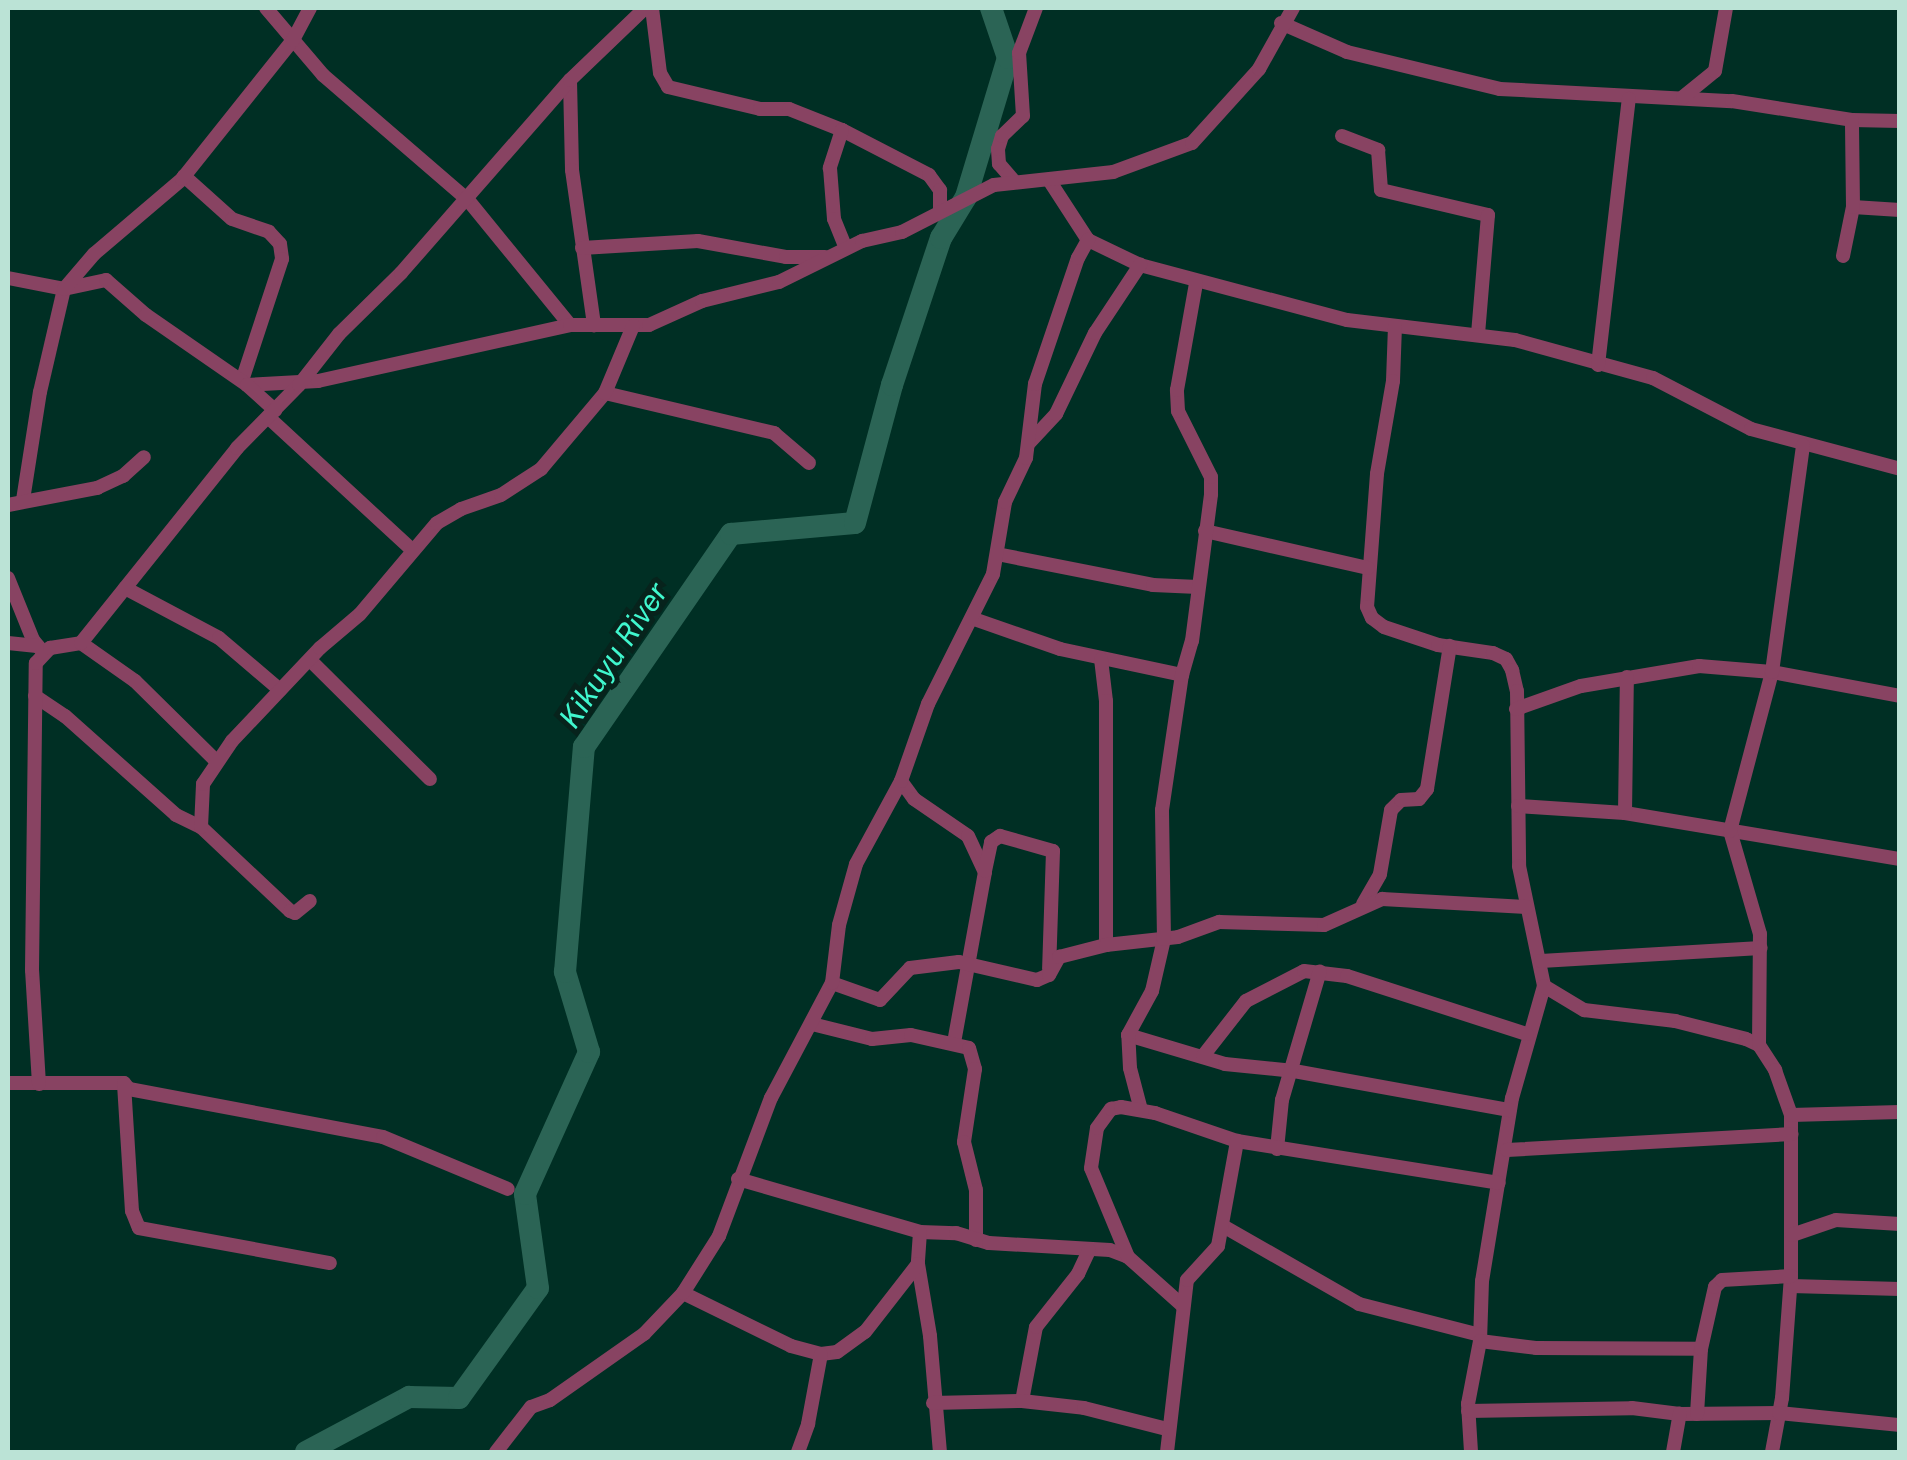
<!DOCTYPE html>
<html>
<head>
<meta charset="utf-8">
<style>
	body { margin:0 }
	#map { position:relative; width:1907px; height:1460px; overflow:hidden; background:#002f24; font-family:"Public Sans",sans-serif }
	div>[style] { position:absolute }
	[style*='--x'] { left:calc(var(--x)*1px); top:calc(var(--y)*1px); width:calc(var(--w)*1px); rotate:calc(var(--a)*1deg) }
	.river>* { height:22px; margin:-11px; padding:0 11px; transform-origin:11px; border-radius:11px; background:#2b6455 }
	.minor>* { height:14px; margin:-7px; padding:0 7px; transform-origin:7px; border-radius:7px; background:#884362 }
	span { translate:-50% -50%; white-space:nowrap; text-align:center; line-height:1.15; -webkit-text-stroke:10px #07231c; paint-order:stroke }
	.water-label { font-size:30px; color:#40f7ce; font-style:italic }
	.frame { position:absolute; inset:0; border:10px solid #bbe3d6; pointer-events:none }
</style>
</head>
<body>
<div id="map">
	<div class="river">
		<div style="--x:306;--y:1452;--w:117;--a:-28.1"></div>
		<div style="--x:409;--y:1397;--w:50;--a:1.1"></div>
		<div style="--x:459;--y:1398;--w:135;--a:-54.3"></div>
		<div style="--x:538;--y:1288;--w:95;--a:-97.9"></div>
		<div style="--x:525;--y:1194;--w:156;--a:-65.7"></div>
		<div style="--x:589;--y:1052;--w:84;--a:-106.7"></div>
		<div style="--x:565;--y:972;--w:226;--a:-85.2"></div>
		<div style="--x:584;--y:747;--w:259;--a:-55.4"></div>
		<div style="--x:731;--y:534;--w:124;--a:-5.1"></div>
		<div style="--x:855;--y:523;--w:143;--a:-75"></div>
		<div style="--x:892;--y:385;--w:155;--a:-71.6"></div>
		<div style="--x:941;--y:238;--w:48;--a:-58.6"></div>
		<div style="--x:966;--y:197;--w:145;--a:-73.2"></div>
		<div style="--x:1008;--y:58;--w:53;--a:-108.8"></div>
	</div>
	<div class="minor">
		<div style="--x:266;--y:8;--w:88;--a:49.6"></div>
		<div style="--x:323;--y:75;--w:191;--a:40.8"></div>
		<div style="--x:468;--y:200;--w:161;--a:50.8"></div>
		<div style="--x:652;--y:8;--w:65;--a:83"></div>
		<div style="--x:660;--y:73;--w:16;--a:60"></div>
		<div style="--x:668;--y:87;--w:95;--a:13.4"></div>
		<div style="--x:760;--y:109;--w:29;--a:0"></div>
		<div style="--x:789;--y:109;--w:57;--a:21.6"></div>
		<div style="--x:842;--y:130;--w:98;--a:27.3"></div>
		<div style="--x:929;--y:175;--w:19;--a:54"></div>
		<div style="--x:940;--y:190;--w:20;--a:90"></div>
		<div style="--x:1281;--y:23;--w:72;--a:23.7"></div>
		<div style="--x:1347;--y:52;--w:157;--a:13.6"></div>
		<div style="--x:1500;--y:89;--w:232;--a:3"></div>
		<div style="--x:1732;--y:101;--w:121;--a:9"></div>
		<div style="--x:1852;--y:120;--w:48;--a:1.2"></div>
		<div style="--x:570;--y:81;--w:89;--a:88.7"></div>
		<div style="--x:572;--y:170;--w:157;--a:81.9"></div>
		<div style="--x:1683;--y:97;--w:41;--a:-39.1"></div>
		<div style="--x:1715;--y:71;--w:64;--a:-80.1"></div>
		<div style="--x:842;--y:130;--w:40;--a:108"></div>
		<div style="--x:830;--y:168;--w:51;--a:85.5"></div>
		<div style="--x:834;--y:219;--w:31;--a:68"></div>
		<div style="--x:1342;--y:136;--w:39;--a:21"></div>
		<div style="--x:1378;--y:150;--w:40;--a:85.7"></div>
		<div style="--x:1381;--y:190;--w:110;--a:13.2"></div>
		<div style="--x:1488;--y:215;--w:118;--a:94.8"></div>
		<div style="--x:184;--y:176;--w:64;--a:41.9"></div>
		<div style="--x:232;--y:219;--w:39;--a:19"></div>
		<div style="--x:269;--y:232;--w:16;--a:47"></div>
		<div style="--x:280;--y:244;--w:15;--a:82"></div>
		<div style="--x:282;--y:259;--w:128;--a:108.2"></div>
		<div style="--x:1049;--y:180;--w:72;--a:57"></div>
		<div style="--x:1088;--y:240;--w:58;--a:25.7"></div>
		<div style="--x:1140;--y:265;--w:214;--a:14.9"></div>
		<div style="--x:1347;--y:320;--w:169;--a:6.8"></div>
		<div style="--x:1515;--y:340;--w:143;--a:15.4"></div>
		<div style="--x:1653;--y:378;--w:110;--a:27.5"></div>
		<div style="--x:1751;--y:429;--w:154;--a:15"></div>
		<div style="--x:1014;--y:181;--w:23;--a:-131"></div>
		<div style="--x:999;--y:164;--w:15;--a:-94"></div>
		<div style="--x:998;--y:149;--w:14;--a:-73"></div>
		<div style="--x:1002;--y:136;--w:29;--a:-44"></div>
		<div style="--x:1023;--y:116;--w:63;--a:-93.6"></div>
		<div style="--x:1019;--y:53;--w:48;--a:-69.3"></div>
		<div style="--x:1853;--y:207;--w:47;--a:3.7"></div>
		<div style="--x:582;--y:248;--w:116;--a:-3.5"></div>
		<div style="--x:698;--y:241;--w:89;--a:10.3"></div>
		<div style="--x:786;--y:257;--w:39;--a:0"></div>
		<div style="--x:1843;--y:256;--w:50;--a:-78.5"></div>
		<div style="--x:1853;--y:207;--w:87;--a:-90.7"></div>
		<div style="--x:8;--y:278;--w:57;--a:11.1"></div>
		<div style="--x:64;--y:289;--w:43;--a:-12.1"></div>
		<div style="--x:106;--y:280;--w:53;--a:41.2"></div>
		<div style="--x:146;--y:315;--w:123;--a:34.7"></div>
		<div style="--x:247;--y:385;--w:71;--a:-3.2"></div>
		<div style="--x:318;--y:381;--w:258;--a:-12.5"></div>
		<div style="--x:570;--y:325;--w:79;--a:0"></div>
		<div style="--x:649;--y:325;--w:58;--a:-24.4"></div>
		<div style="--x:702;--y:301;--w:79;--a:-13.9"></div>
		<div style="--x:779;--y:282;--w:93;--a:-26.3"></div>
		<div style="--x:862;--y:241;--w:41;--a:-12.7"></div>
		<div style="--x:902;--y:232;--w:103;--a:-27.1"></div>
		<div style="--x:994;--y:185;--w:120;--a:-6.2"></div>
		<div style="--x:1113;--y:172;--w:84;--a:-20.2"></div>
		<div style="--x:1192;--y:143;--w:100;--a:-47.8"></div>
		<div style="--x:1259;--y:69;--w:70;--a:-60.9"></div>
		<div style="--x:1395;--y:326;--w:55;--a:92.1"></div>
		<div style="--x:1393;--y:381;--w:94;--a:99.8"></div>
		<div style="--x:1377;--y:474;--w:133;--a:94.3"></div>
		<div style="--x:1367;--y:607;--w:12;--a:66"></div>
		<div style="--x:1372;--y:618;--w:15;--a:37"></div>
		<div style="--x:1384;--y:627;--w:57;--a:18.4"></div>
		<div style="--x:1438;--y:645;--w:56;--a:8.3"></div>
		<div style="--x:1493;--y:653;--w:14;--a:25"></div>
		<div style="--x:1506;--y:659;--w:13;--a:61"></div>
		<div style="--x:1512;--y:670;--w:22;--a:77"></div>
		<div style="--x:1517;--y:691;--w:175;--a:89.3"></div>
		<div style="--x:1519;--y:866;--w:123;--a:78.2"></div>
		<div style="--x:1544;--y:986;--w:116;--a:105.9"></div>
		<div style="--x:1512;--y:1098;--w:185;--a:99.3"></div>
		<div style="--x:1482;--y:1281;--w:60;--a:91.9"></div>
		<div style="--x:1480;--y:1341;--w:64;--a:100.8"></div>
		<div style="--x:1468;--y:1404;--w:48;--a:86.4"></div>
		<div style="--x:1598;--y:365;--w:268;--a:-83.4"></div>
		<div style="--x:247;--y:385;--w:38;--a:42"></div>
		<div style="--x:605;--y:393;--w:174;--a:13.3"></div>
		<div style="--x:774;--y:433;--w:46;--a:40.6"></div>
		<div style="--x:268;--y:417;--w:196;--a:42.7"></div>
		<div style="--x:1029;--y:443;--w:40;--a:-47"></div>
		<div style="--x:1056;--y:414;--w:90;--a:-64.3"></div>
		<div style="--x:1095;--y:333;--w:82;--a:-56.5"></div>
		<div style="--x:23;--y:500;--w:109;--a:-81.1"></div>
		<div style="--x:40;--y:392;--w:106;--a:-76.9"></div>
		<div style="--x:64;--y:289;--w:46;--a:-49.4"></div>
		<div style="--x:94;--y:254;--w:116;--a:-40.4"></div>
		<div style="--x:182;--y:179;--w:178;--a:-51.4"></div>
		<div style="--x:293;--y:40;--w:36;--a:-62"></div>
		<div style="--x:8;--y:505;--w:91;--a:-10.8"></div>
		<div style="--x:97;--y:488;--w:29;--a:-25"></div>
		<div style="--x:123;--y:476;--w:28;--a:-42"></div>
		<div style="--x:1205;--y:531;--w:167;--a:12.8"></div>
		<div style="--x:997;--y:554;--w:159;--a:11.2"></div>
		<div style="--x:1153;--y:585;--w:45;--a:2.5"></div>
		<div style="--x:8;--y:578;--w:67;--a:68"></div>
		<div style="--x:33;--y:640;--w:16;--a:50"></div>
		<div style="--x:125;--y:588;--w:106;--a:28"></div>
		<div style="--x:219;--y:638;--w:80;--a:40.4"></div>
		<div style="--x:974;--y:619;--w:91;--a:19.2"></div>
		<div style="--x:1060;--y:649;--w:125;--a:12"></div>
		<div style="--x:8;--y:643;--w:29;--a:6"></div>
		<div style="--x:81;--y:643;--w:66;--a:35.1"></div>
		<div style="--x:135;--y:681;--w:114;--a:44.6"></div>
		<div style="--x:1101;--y:659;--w:42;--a:83.2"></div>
		<div style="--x:1106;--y:701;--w:244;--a:90"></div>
		<div style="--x:310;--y:660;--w:169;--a:44.8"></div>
		<div style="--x:35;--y:696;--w:36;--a:34"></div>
		<div style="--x:65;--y:716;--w:149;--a:41.7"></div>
		<div style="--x:176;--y:815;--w:28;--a:26"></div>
		<div style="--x:201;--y:827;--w:122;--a:43.3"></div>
		<div style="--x:290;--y:911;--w:5;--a:22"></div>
		<div style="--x:295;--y:913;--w:19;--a:-39"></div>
		<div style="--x:1516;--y:709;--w:69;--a:-19.5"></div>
		<div style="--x:1581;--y:686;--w:120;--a:-9.6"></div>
		<div style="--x:1699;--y:666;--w:73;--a:4.7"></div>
		<div style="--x:1772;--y:672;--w:130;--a:10.6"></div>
		<div style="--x:901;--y:781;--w:22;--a:54"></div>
		<div style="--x:914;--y:799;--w:65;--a:34.4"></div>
		<div style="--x:968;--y:836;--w:40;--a:65"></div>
		<div style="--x:985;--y:872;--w:174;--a:100.3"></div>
		<div style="--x:1518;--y:806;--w:107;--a:3.7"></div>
		<div style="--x:1625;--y:813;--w:279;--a:9.5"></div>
		<div style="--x:1625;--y:813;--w:136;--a:-89.2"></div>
		<div style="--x:201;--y:827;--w:43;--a:-87.3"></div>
		<div style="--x:203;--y:784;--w:52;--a:-56"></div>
		<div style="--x:232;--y:741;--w:128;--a:-46.6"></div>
		<div style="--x:320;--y:648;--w:52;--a:-40.4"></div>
		<div style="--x:360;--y:614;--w:119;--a:-49.8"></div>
		<div style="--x:437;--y:523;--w:28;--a:-30"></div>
		<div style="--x:461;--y:509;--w:42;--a:-19.3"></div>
		<div style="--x:501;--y:495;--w:48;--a:-33"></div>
		<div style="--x:541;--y:469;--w:99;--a:-49.9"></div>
		<div style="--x:605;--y:393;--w:73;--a:-67.3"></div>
		<div style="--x:985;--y:871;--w:30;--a:-78"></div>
		<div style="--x:991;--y:842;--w:11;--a:-34"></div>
		<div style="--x:1000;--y:836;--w:55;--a:15.8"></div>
		<div style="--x:1053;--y:851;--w:118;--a:91.9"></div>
		<div style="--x:1363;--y:904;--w:34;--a:-60"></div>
		<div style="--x:1380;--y:874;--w:65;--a:-80.2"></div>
		<div style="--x:1391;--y:810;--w:14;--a:-45"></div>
		<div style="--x:1401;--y:800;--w:18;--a:-3"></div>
		<div style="--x:1419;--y:799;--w:13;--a:-51"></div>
		<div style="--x:1427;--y:789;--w:145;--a:-80.9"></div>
		<div style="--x:1541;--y:961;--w:220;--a:-3.4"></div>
		<div style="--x:832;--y:983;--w:51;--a:19.5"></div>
		<div style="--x:880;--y:1000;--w:44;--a:-46.8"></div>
		<div style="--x:910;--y:968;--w:49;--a:-7"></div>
		<div style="--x:959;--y:962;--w:80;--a:13"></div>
		<div style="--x:1037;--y:980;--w:13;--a:-23"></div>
		<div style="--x:1049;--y:975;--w:21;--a:-61"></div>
		<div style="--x:1059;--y:957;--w:49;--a:-14.3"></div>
		<div style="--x:1106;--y:945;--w:72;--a:-6.3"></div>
		<div style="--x:1178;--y:937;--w:44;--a:-20.1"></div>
		<div style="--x:1219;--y:922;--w:105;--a:1.6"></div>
		<div style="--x:1324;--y:925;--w:64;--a:-24.1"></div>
		<div style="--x:1382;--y:899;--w:145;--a:3.2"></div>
		<div style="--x:1544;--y:986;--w:47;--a:31"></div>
		<div style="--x:1584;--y:1010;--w:92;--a:6.9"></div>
		<div style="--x:1675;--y:1021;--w:73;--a:14.2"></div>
		<div style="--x:1746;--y:1039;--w:14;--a:25"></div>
		<div style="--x:1759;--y:1045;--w:30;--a:57"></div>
		<div style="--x:1775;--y:1070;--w:48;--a:70.4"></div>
		<div style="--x:1791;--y:1115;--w:161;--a:90"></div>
		<div style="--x:1791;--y:1276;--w:122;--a:94.2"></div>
		<div style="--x:1782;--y:1398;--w:55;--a:100.5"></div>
		<div style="--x:812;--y:1024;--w:62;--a:14"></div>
		<div style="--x:872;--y:1039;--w:39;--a:-6"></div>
		<div style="--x:911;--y:1035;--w:59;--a:12.6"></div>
		<div style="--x:969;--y:1048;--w:22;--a:74"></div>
		<div style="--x:975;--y:1069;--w:74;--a:98.6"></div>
		<div style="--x:964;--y:1142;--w:49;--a:76"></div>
		<div style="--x:976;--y:1190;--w:50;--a:90"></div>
		<div style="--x:1128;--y:1035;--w:101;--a:16.6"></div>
		<div style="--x:1225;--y:1064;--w:69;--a:5.8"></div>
		<div style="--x:1294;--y:1071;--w:219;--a:10.3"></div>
		<div style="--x:1759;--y:1045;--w:111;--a:-89.5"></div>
		<div style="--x:1760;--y:934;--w:107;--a:-106.2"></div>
		<div style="--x:1730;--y:831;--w:164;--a:-75.2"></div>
		<div style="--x:1772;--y:672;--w:229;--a:-82.2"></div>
		<div style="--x:1203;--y:1056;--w:70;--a:-52"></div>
		<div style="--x:1246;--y:1001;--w:65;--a:-27.3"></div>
		<div style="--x:1304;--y:971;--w:43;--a:6.6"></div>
		<div style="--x:1347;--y:976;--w:189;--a:17.9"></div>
		<div style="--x:8;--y:1083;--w:116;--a:0"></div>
		<div style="--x:124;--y:1083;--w:8;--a:50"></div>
		<div style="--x:129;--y:1089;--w:258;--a:10.7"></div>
		<div style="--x:383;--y:1137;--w:135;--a:22.6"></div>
		<div style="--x:39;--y:1084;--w:114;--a:-93.5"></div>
		<div style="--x:32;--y:970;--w:307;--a:-89.3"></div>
		<div style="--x:36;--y:663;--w:21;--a:-47"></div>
		<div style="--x:50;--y:648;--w:31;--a:-9"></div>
		<div style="--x:81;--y:643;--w:250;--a:-51.3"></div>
		<div style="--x:237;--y:448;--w:88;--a:-45.5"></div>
		<div style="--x:299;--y:385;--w:65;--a:-51.9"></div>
		<div style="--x:339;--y:334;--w:87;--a:-44.5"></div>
		<div style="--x:401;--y:273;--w:257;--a:-48.8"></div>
		<div style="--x:570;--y:80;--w:104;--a:-43.8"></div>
		<div style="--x:124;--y:1084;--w:127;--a:86.4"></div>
		<div style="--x:132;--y:1211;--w:18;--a:68"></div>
		<div style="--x:139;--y:1228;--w:194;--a:10.4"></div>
		<div style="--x:1141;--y:1110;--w:43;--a:-104.7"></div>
		<div style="--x:1130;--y:1068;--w:33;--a:-93"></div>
		<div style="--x:1128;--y:1035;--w:50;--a:-61.4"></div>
		<div style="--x:1152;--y:991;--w:53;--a:-77"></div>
		<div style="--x:1164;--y:939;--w:129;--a:-90.9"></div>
		<div style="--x:1162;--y:810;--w:136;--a:-81.6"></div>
		<div style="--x:1182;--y:675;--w:35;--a:-74"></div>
		<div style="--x:1192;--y:641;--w:148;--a:-82.6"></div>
		<div style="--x:1211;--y:494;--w:17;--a:-90"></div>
		<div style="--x:1211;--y:477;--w:74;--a:-116.6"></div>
		<div style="--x:1178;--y:411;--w:21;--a:-93"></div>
		<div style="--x:1177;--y:390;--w:109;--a:-79.9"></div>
		<div style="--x:1791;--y:1115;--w:109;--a:-1.6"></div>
		<div style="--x:1277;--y:1149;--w:49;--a:-84.2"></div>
		<div style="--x:1282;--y:1100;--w:134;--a:-73.6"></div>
		<div style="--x:1507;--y:1150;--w:285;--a:-3.2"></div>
		<div style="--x:738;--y:1179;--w:190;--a:16.2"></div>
		<div style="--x:920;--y:1232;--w:36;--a:2"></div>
		<div style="--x:956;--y:1233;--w:34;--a:17"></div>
		<div style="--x:989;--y:1243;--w:121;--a:3.3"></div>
		<div style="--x:1110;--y:1250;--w:19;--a:21"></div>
		<div style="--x:1128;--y:1257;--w:74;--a:41.7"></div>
		<div style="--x:1223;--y:1226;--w:157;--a:29.8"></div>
		<div style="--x:1359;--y:1304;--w:125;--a:14.4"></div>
		<div style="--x:920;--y:1232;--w:32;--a:94"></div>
		<div style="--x:918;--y:1264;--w:73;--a:80.5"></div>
		<div style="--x:930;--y:1336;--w:116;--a:85.1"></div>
		<div style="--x:1792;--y:1235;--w:46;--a:-18.8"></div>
		<div style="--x:1836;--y:1220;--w:64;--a:3.6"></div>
		<div style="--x:1128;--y:1257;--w:96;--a:-112.6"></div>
		<div style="--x:1091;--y:1168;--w:40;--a:-81.5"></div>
		<div style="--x:1097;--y:1128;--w:24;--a:-54"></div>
		<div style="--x:1111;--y:1109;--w:10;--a:-11"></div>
		<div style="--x:1121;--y:1107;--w:35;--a:10"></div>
		<div style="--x:1155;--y:1113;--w:87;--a:18.9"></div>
		<div style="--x:1237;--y:1141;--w:265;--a:9.1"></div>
		<div style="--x:1791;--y:1286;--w:109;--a:1.6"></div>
		<div style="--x:683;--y:1293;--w:120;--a:26.1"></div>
		<div style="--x:791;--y:1346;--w:31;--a:15"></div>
		<div style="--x:821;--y:1354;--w:16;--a:-7"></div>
		<div style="--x:837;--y:1352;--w:34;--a:-36"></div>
		<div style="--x:865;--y:1332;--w:86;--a:-52.1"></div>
		<div style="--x:1480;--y:1341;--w:56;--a:7.1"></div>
		<div style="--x:1536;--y:1348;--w:165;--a:0.3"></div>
		<div style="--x:1022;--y:1401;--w:75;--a:-79.3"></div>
		<div style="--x:1036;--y:1327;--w:68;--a:-51.6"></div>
		<div style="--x:1078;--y:1274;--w:26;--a:-65"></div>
		<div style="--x:933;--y:1403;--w:89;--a:-1.3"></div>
		<div style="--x:1022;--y:1401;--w:62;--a:6.4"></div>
		<div style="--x:1084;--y:1408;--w:86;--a:14.2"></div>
		<div style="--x:1468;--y:1411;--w:164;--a:-1"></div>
		<div style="--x:1632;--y:1408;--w:48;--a:7.1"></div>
		<div style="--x:1680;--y:1414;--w:99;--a:-0.6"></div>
		<div style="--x:1779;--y:1413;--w:122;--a:5.7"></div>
		<div style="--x:1697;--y:1414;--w:65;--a:-86.5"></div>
		<div style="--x:1701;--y:1349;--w:64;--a:-77.3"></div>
		<div style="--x:1715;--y:1287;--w:10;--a:-45"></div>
		<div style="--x:1722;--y:1280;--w:69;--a:-3.3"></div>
		<div style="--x:496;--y:1452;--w:57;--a:-52.1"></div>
		<div style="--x:531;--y:1407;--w:20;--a:-20"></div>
		<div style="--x:550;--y:1400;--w:115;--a:-35.1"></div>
		<div style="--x:644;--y:1334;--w:57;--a:-46.4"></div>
		<div style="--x:683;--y:1293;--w:67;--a:-57.7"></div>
		<div style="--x:719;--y:1236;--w:147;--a:-69.4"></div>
		<div style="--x:771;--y:1098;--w:130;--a:-62.1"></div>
		<div style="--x:832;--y:983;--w:58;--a:-83.1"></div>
		<div style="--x:839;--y:925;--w:63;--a:-74.4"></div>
		<div style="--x:856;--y:864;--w:94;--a:-61.5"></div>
		<div style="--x:901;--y:781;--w:82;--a:-70.7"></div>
		<div style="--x:928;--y:704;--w:145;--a:-63.4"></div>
		<div style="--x:993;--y:574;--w:73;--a:-80.5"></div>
		<div style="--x:1005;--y:502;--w:49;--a:-64.5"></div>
		<div style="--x:1026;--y:458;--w:75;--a:-83.1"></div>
		<div style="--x:1035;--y:384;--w:133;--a:-71.2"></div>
		<div style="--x:1078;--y:258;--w:21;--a:-61"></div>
		<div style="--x:798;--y:1452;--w:30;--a:-70"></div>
		<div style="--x:808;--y:1424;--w:71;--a:-79.5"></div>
		<div style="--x:1167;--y:1452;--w:173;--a:-83.4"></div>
		<div style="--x:1187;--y:1280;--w:46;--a:-47.6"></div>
		<div style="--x:1218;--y:1246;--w:107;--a:-79.7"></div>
		<div style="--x:1673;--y:1452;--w:39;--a:-80"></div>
	</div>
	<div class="water-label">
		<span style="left:613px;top:655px;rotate:-56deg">Kikuyu River</span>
	</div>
	<div class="frame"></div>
</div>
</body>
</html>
